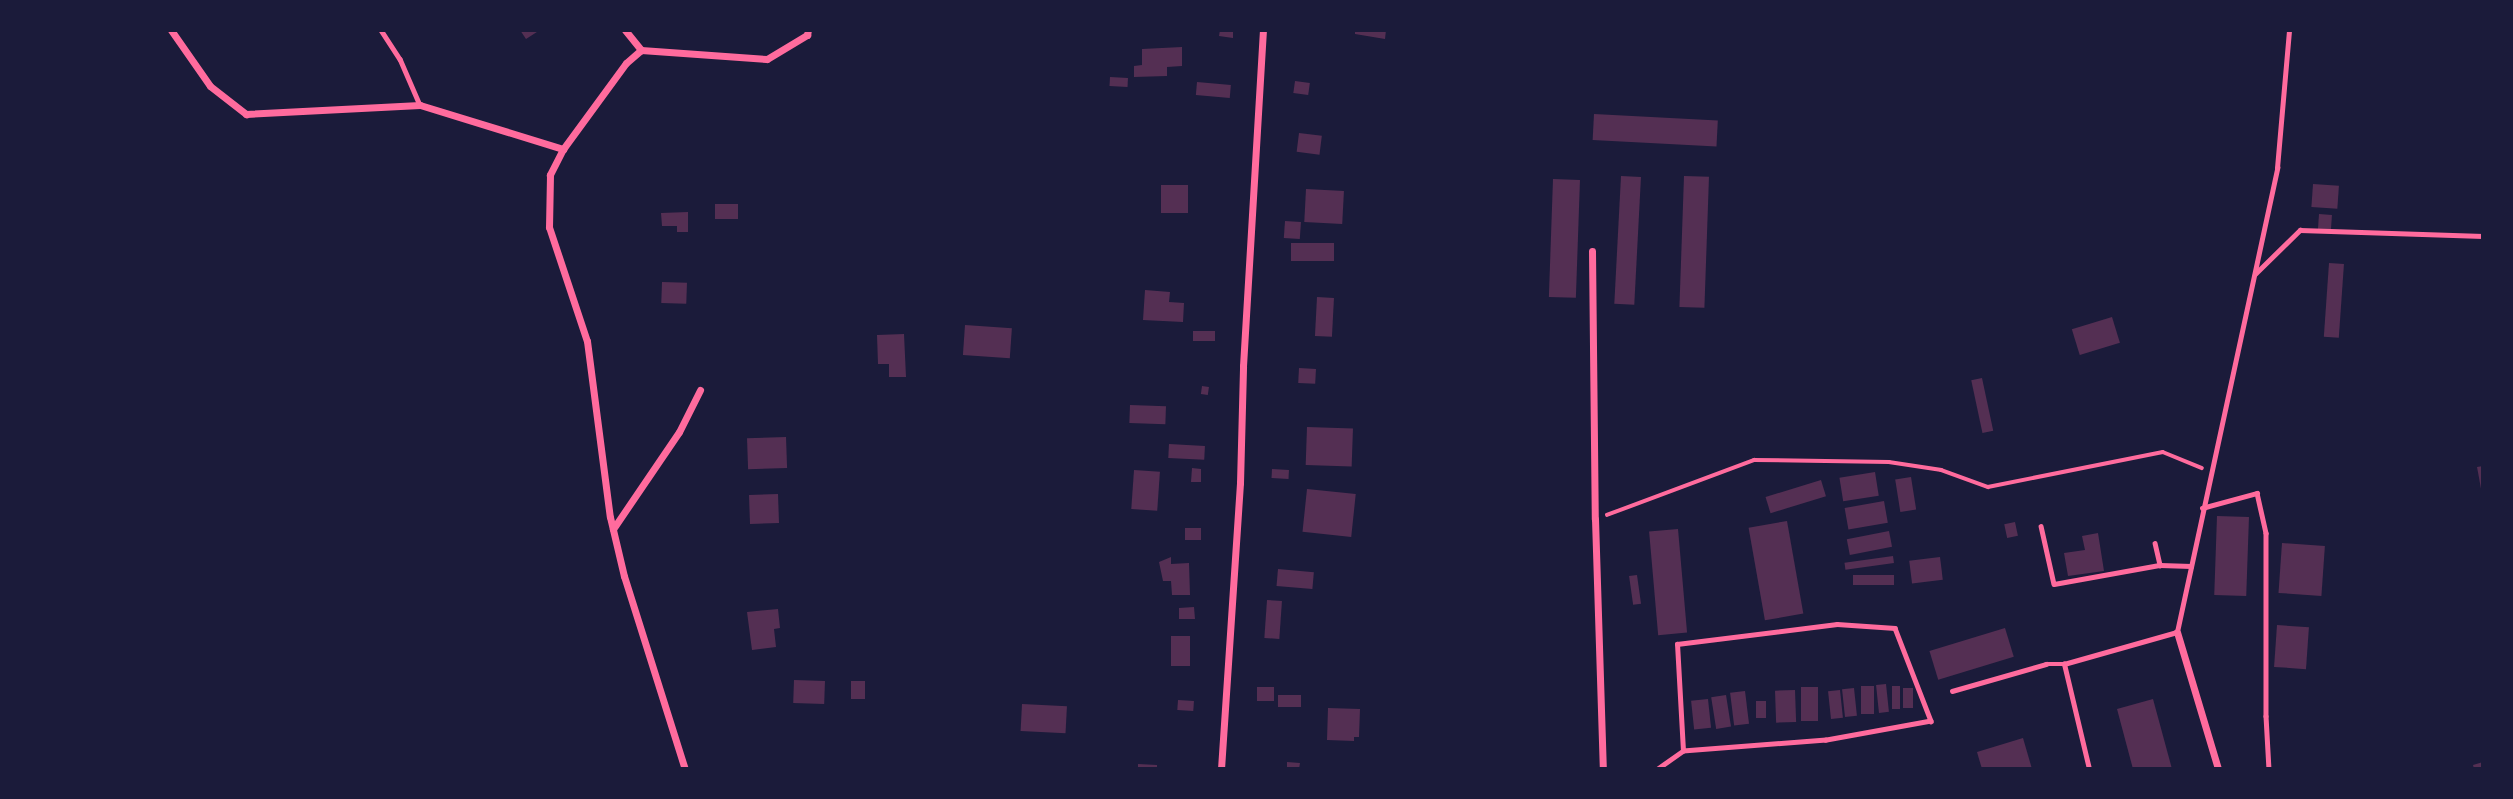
<!DOCTYPE html>
<html>
<head>
<meta charset="utf-8">
<style>
	body { margin:0 }
	#map { position:relative; width:2513px; height:799px; overflow:hidden; background:#1b1b3a; font-family:Raleway,sans-serif }
	div>[style] { position:absolute }
	[style*='--x'] { left:calc(var(--x)*1px); top:calc(var(--y)*1px); width:calc(var(--w)*1px); rotate:calc(var(--a)*1deg) }
	.building>* { inset:0; background:#542f53; transform-origin:0 0 }
	.path>* { height:3.5px; margin:-1.75px; padding:0 1.75px; transform-origin:1.75px; border-radius:1.75px; background:#ff6b9d }
	.service>* { height:4.5px; margin:-2.25px; padding:0 2.25px; transform-origin:2.25px; border-radius:2.25px; background:#ff6b9d }
	.minor>* { height:7px; margin:-3.5px; padding:0 3.5px; transform-origin:3.5px; border-radius:3.5px; background:#ff6b9d }
	span { translate:-50% -50%; white-space:nowrap; text-align:center; line-height:1.15; -webkit-text-stroke:5px #1b1b3a; paint-order:stroke }
	.frame { position:absolute; inset:0; border:32px solid #1b1b3a; pointer-events:none }
</style>
</head>
<body>
<div id="map">
	<div class="building">
		<div style="clip-path:polygon(520px 30px,540px 30px,526px 39px)"></div>
		<div style="clip-path:polygon(1220px 30px,1233px 30px,1233px 38px,1219px 36px)"></div>
		<div style="clip-path:polygon(1355px 30px,1386px 30px,1385px 39px,1355px 34px)"></div>
		<div style="clip-path:polygon(1182px 47px,1182px 66px,1167px 67px,1167px 76px,1134px 77px,1134px 66px,1142px 65px,1142px 49px)"></div>
		<div style="left:1110px;top:77px;width:18px;height:9px;rotate:3deg"></div>
		<div style="left:1295px;top:81px;width:15px;height:12px;rotate:8deg"></div>
		<div style="left:1197px;top:82px;width:34px;height:13px;rotate:5deg"></div>
		<div style="left:1594px;top:114px;width:124px;height:26px;rotate:3deg"></div>
		<div style="left:1299px;top:133px;width:23px;height:19px;rotate:7deg"></div>
		<div style="left:1621px;top:176px;width:20px;height:128px;rotate:3deg"></div>
		<div style="left:1684px;top:176px;width:25px;height:131px;rotate:2deg"></div>
		<div style="left:1553px;top:179px;width:27px;height:118px;rotate:2deg"></div>
		<div style="left:2313px;top:184px;width:26px;height:23px;rotate:4deg"></div>
		<div style="left:1161px;top:185px;width:27px;height:28px"></div>
		<div style="left:1306px;top:189px;width:38px;height:33px;rotate:3deg"></div>
		<div style="left:738px;top:204px;width:15px;height:23px;rotate:90deg"></div>
		<div style="clip-path:polygon(688px 212px,688px 232px,677px 232px,677px 226px,662px 226px,661px 213px)"></div>
		<div style="left:2319px;top:214px;width:13px;height:15px;rotate:4deg"></div>
		<div style="left:1285px;top:221px;width:16px;height:17px;rotate:4deg"></div>
		<div style="left:1291px;top:243px;width:43px;height:18px"></div>
		<div style="left:2329px;top:263px;width:15px;height:74px;rotate:4deg"></div>
		<div style="left:662px;top:282px;width:25px;height:21px;rotate:2deg"></div>
		<div style="clip-path:polygon(1145px 290px,1170px 292px,1169px 302px,1184px 303px,1183px 322px,1143px 320px)"></div>
		<div style="left:1317px;top:297px;width:17px;height:39px;rotate:3deg"></div>
		<div style="left:2112px;top:317px;width:27px;height:42px;rotate:73deg"></div>
		<div style="left:965px;top:325px;width:47px;height:30px;rotate:4deg"></div>
		<div style="left:1193px;top:331px;width:22px;height:10px"></div>
		<div style="clip-path:polygon(904px 334px,906px 377px,889px 377px,889px 364px,878px 364px,877px 335px)"></div>
		<div style="left:1299px;top:368px;width:17px;height:15px;rotate:3deg"></div>
		<div style="left:1982px;top:378px;width:54px;height:11px;rotate:78deg"></div>
		<div style="left:1202px;top:386px;width:7px;height:8px;rotate:8deg"></div>
		<div style="left:1130px;top:405px;width:36px;height:18px;rotate:2deg"></div>
		<div style="left:1307px;top:427px;width:46px;height:38px;rotate:2deg"></div>
		<div style="left:786px;top:437px;width:31px;height:39px;rotate:88deg"></div>
		<div style="left:1169px;top:444px;width:36px;height:14px;rotate:3deg"></div>
		<div style="clip-path:polygon(2483px 466px,2483px 494px,2482px 494px,2477px 467px)"></div>
		<div style="clip-path:polygon(1192px 468px,1201px 469px,1201px 482px,1191px 482px)"></div>
		<div style="left:1272px;top:469px;width:17px;height:9px;rotate:3deg"></div>
		<div style="left:1134px;top:470px;width:26px;height:39px;rotate:4deg"></div>
		<div style="left:1875px;top:472px;width:24px;height:36px;rotate:81deg"></div>
		<div style="left:1911px;top:477px;width:33px;height:16px;rotate:81deg"></div>
		<div style="left:1821px;top:480px;width:17px;height:58px;rotate:73deg"></div>
		<div style="left:1307px;top:489px;width:49px;height:43px;rotate:6deg"></div>
		<div style="left:778px;top:494px;width:29px;height:29px;rotate:88deg"></div>
		<div style="left:1884px;top:501px;width:22px;height:40px;rotate:80deg"></div>
		<div style="left:2217px;top:516px;width:32px;height:79px;rotate:2deg"></div>
		<div style="left:1787px;top:521px;width:94px;height:39px;rotate:80deg"></div>
		<div style="left:2015px;top:522px;width:14px;height:11px;rotate:78deg"></div>
		<div style="left:1185px;top:528px;width:16px;height:12px"></div>
		<div style="left:1678px;top:529px;width:104px;height:29px;rotate:85deg"></div>
		<div style="left:1889px;top:531px;width:16px;height:43px;rotate:79deg"></div>
		<div style="clip-path:polygon(2098px 533px,2104px 571px,2068px 576px,2064px 553px,2085px 550px,2082px 536px)"></div>
		<div style="left:2282px;top:543px;width:43px;height:50px;rotate:4deg"></div>
		<div style="left:1893px;top:556px;width:7px;height:49px;rotate:82deg"></div>
		<div style="clip-path:polygon(1171px 557px,1171px 564px,1189px 563px,1190px 595px,1172px 595px,1171px 581px,1163px 581px,1159px 562px)"></div>
		<div style="left:1940px;top:557px;width:23px;height:31px;rotate:83deg"></div>
		<div style="left:1278px;top:569px;width:36px;height:17px;rotate:5deg"></div>
		<div style="left:1637px;top:575px;width:29px;height:8px;rotate:82deg"></div>
		<div style="left:1894px;top:575px;width:10px;height:41px;rotate:90deg"></div>
		<div style="left:1267px;top:600px;width:15px;height:38px;rotate:4deg"></div>
		<div style="clip-path:polygon(1194px 607px,1195px 619px,1179px 619px,1179px 608px)"></div>
		<div style="clip-path:polygon(778px 609px,780px 628px,774px 629px,776px 647px,752px 650px,747px 612px)"></div>
		<div style="left:2277px;top:625px;width:32px;height:42px;rotate:4deg"></div>
		<div style="left:2005px;top:628px;width:30px;height:79px;rotate:73deg"></div>
		<div style="left:1171px;top:636px;width:19px;height:30px"></div>
		<div style="left:794px;top:680px;width:31px;height:23px;rotate:2deg"></div>
		<div style="left:865px;top:681px;width:18px;height:14px;rotate:90deg"></div>
		<div style="left:1886px;top:684px;width:28px;height:10px;rotate:84deg"></div>
		<div style="left:1874px;top:686px;width:28px;height:13px;rotate:90deg"></div>
		<div style="left:1892px;top:686px;width:8px;height:23px"></div>
		<div style="left:1257px;top:687px;width:17px;height:14px"></div>
		<div style="left:1801px;top:687px;width:17px;height:34px"></div>
		<div style="left:1854px;top:688px;width:28px;height:12px;rotate:84deg"></div>
		<div style="left:1903px;top:688px;width:10px;height:20px"></div>
		<div style="left:1795px;top:690px;width:32px;height:20px;rotate:88deg"></div>
		<div style="left:1840px;top:690px;width:28px;height:12px;rotate:84deg"></div>
		<div style="left:1745px;top:691px;width:33px;height:15px;rotate:83deg"></div>
		<div style="left:1278px;top:695px;width:23px;height:12px"></div>
		<div style="left:1726px;top:695px;width:32px;height:15px;rotate:81deg"></div>
		<div style="left:1708px;top:699px;width:29px;height:17px;rotate:84deg"></div>
		<div style="clip-path:polygon(2153px 699px,2172px 769px,2133px 769px,2117px 709px)"></div>
		<div style="left:1178px;top:700px;width:16px;height:10px;rotate:4deg"></div>
		<div style="left:1756px;top:701px;width:10px;height:17px"></div>
		<div style="left:1022px;top:704px;width:45px;height:27px;rotate:3deg"></div>
		<div style="clip-path:polygon(1328px 708px,1360px 709px,1359px 737px,1354px 737px,1354px 741px,1327px 740px)"></div>
		<div style="clip-path:polygon(2023px 738px,2032px 769px,1982px 769px,1977px 752px)"></div>
		<div style="clip-path:polygon(1287px 762px,1300px 763px,1299px 769px,1287px 769px)"></div>
		<div style="clip-path:polygon(2483px 762px,2483px 769px,2474px 769px,2473px 765px)"></div>
		<div style="clip-path:polygon(1138px 764px,1157px 765px,1157px 769px,1138px 769px)"></div>
	</div>
	<div class="path">
		<div style="--x:1607;--y:515;--w:157;--a:-20.5"></div>
		<div style="--x:1754;--y:460;--w:135;--a:0.8"></div>
		<div style="--x:1889;--y:462;--w:53;--a:8.7"></div>
		<div style="--x:1941;--y:470;--w:50;--a:19.9"></div>
		<div style="--x:1988;--y:487;--w:178;--a:-11.3"></div>
		<div style="--x:2163;--y:452;--w:42;--a:22.3"></div>
	</div>
	<div class="service">
		<div style="--x:381;--y:30;--w:35;--a:57"></div>
		<div style="--x:400;--y:59;--w:50;--a:66.5"></div>
		<div style="--x:2255;--y:274;--w:63;--a:-44.4"></div>
		<div style="--x:2300;--y:230;--w:183;--a:1.9"></div>
		<div style="--x:2202;--y:508;--w:57;--a:-15.3"></div>
		<div style="--x:2257;--y:493;--w:41;--a:77.3"></div>
		<div style="--x:2266;--y:533;--w:183;--a:90"></div>
		<div style="--x:2266;--y:716;--w:53;--a:86.8"></div>
		<div style="--x:2041;--y:526;--w:59;--a:77.4"></div>
		<div style="--x:2054;--y:584;--w:108;--a:-10.2"></div>
		<div style="--x:2160;--y:565;--w:31;--a:2"></div>
		<div style="--x:2155;--y:543;--w:23;--a:77"></div>
		<div style="--x:1952;--y:691;--w:98;--a:-16"></div>
		<div style="--x:2046;--y:664;--w:18;--a:0"></div>
		<div style="--x:1657;--y:769;--w:32;--a:-35"></div>
		<div style="--x:1683;--y:751;--w:107;--a:-93.2"></div>
		<div style="--x:1677;--y:644;--w:161;--a:-7.1"></div>
		<div style="--x:1837;--y:624;--w:58;--a:3.9"></div>
		<div style="--x:1895;--y:628;--w:100;--a:68.8"></div>
		<div style="--x:1931;--y:721;--w:107;--a:169.7"></div>
		<div style="--x:1826;--y:740;--w:143;--a:175.6"></div>
		<div style="--x:2089;--y:769;--w:108;--a:-103.4"></div>
		<div style="--x:2064;--y:664;--w:117;--a:-15.8"></div>
		<div style="--x:2177;--y:632;--w:475;--a:-77.8"></div>
		<div style="--x:2277;--y:168;--w:139;--a:-85"></div>
	</div>
	<div class="minor">
		<div style="--x:171;--y:30;--w:68;--a:55.1"></div>
		<div style="--x:210;--y:86;--w:46;--a:37.9"></div>
		<div style="--x:246;--y:114;--w:174;--a:-3"></div>
		<div style="--x:420;--y:105;--w:150;--a:17.1"></div>
		<div style="--x:625;--y:30;--w:26;--a:51"></div>
		<div style="--x:641;--y:50;--w:20;--a:139"></div>
		<div style="--x:626;--y:63;--w:107;--a:126.2"></div>
		<div style="--x:563;--y:149;--w:29;--a:117"></div>
		<div style="--x:550;--y:175;--w:52;--a:91.1"></div>
		<div style="--x:549;--y:227;--w:120;--a:71.6"></div>
		<div style="--x:587;--y:341;--w:177;--a:82.6"></div>
		<div style="--x:610;--y:517;--w:61;--a:76.7"></div>
		<div style="--x:624;--y:576;--w:202;--a:72.5"></div>
		<div style="--x:641;--y:50;--w:126;--a:4.1"></div>
		<div style="--x:767;--y:59;--w:47;--a:-31"></div>
		<div style="--x:807;--y:35;--w:5;--a:-79"></div>
		<div style="--x:1592;--y:251;--w:268;--a:89.4"></div>
		<div style="--x:1595;--y:519;--w:250;--a:88.2"></div>
		<div style="--x:613;--y:529;--w:117;--a:-55.8"></div>
		<div style="--x:679;--y:432;--w:47;--a:-63.4"></div>
		<div style="--x:2177;--y:632;--w:143;--a:73.3"></div>
		<div style="--x:1221;--y:769;--w:287;--a:-86.2"></div>
		<div style="--x:1240;--y:483;--w:117;--a:-88.5"></div>
		<div style="--x:1243;--y:366;--w:337;--a:-86.6"></div>
	</div>
	<div class="frame"></div>
</div>
</body>
</html>
